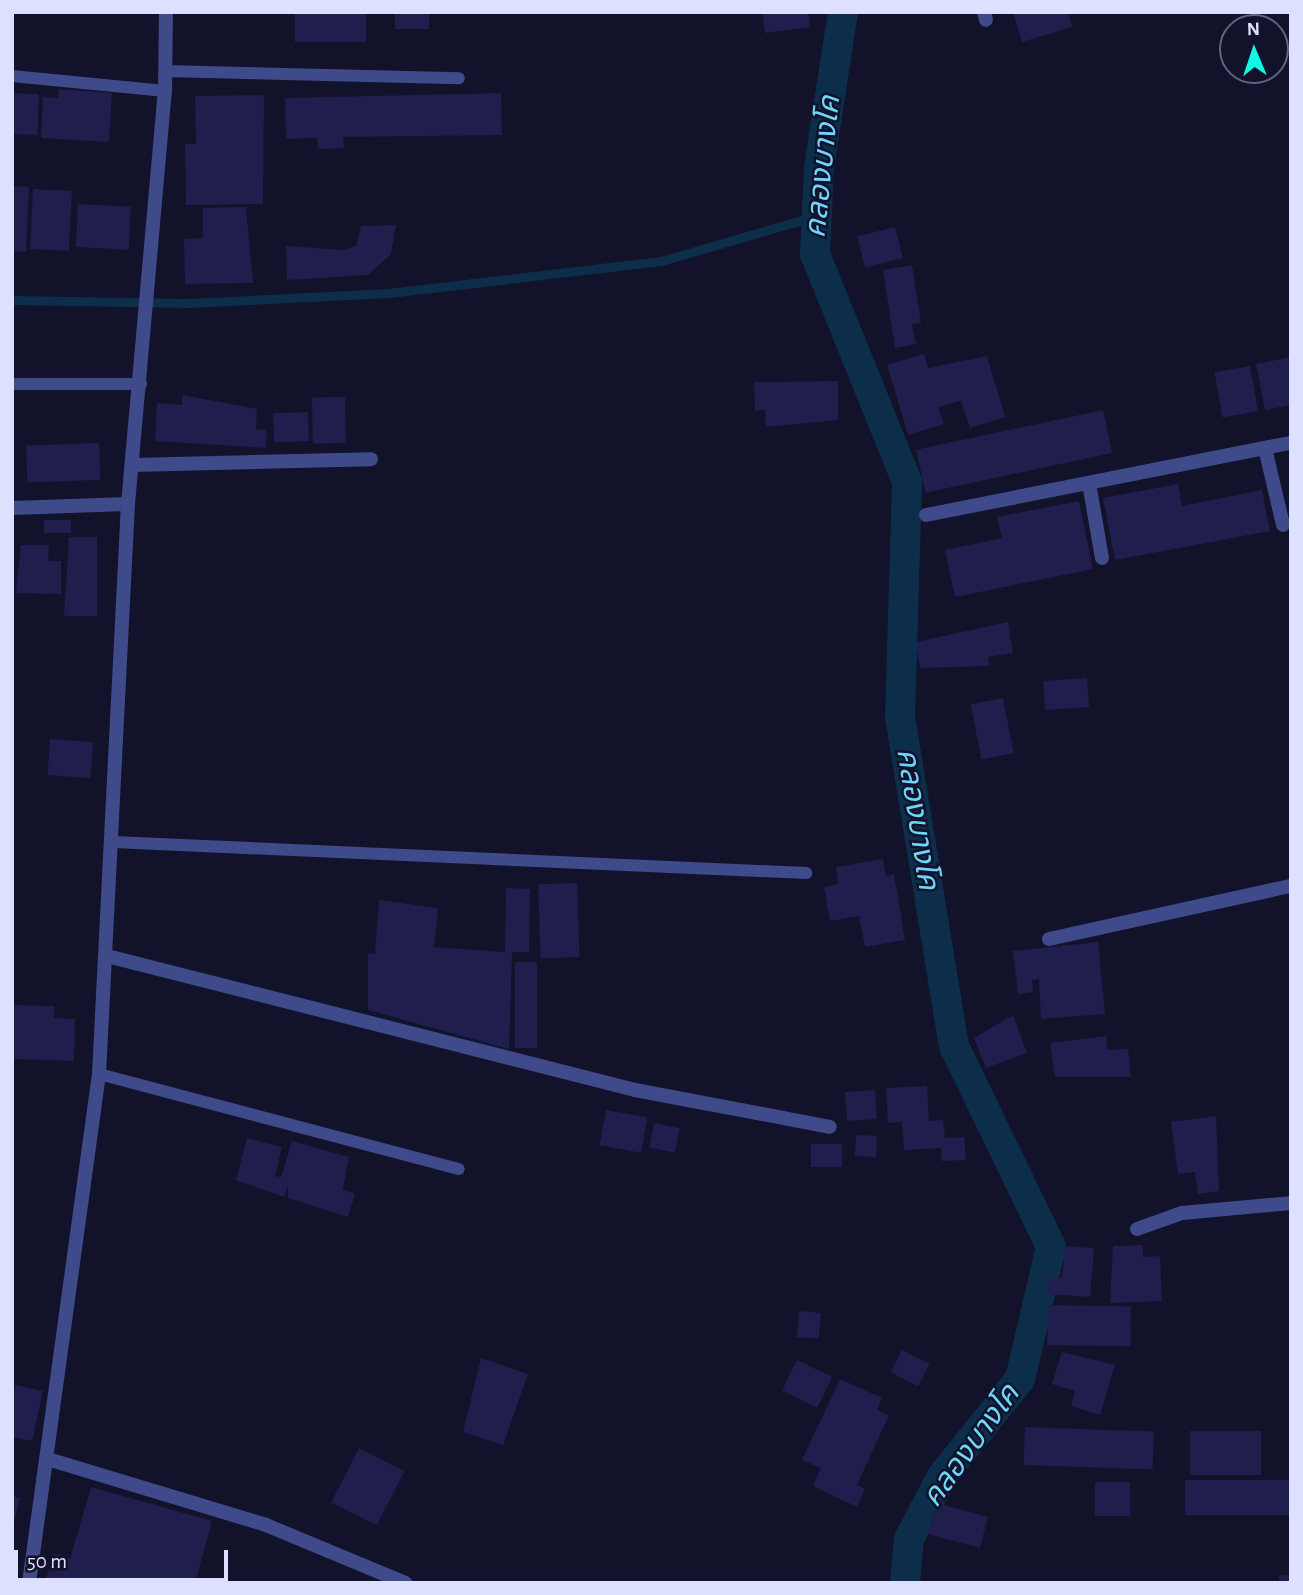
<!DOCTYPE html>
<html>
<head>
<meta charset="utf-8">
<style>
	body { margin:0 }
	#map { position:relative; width:1303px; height:1595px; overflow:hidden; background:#12122b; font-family:"Alegreya Sans","Noto Sans Thai",sans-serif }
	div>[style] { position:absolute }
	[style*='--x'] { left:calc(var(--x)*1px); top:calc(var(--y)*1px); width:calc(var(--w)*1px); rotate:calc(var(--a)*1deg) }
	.stream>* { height:9px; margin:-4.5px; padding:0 4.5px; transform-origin:4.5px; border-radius:4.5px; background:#0d2e4a }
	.canal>* { height:30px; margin:-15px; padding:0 15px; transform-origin:15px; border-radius:15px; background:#0d2e4a }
	.building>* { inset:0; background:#1f1e4c; transform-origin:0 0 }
	.service>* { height:12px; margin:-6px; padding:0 6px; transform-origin:6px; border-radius:6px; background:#3e4a89 }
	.minor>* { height:14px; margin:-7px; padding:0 7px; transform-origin:7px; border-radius:7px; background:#3e4a89 }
	.tertiary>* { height:14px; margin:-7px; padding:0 7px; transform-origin:7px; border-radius:7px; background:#3e4a89 }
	span { translate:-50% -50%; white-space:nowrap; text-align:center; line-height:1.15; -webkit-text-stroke:5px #12122b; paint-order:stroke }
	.water-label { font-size:30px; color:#6ed5fb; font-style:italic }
	.frame { position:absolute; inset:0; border:14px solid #dde0fe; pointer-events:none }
	.north { position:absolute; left:1219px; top:14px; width:70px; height:70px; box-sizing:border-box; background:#12122b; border:2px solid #63647f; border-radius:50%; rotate:358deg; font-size:19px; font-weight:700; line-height:28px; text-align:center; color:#dde0fe }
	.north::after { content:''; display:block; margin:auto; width:24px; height:32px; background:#0ef9e4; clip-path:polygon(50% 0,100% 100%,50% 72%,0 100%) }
	.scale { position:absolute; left:14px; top:1550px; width:214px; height:32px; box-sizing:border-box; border:4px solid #dde0fe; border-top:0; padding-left:9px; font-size:21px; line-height:24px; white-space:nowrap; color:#dde0fe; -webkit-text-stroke:5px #12122b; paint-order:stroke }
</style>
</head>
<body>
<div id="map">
	<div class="stream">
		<div style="--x:12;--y:300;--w:177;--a:1"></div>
		<div style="--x:189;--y:303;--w:200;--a:-2.9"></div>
		<div style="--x:389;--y:293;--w:274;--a:-6.7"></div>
		<div style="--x:661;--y:261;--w:161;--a:-16.2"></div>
	</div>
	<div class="canal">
		<div style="--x:843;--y:12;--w:157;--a:98.8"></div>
		<div style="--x:819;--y:167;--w:87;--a:92.6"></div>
		<div style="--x:815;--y:254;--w:246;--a:68"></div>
		<div style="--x:907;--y:482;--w:235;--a:91.7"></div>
		<div style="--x:900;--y:717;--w:333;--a:80.7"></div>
		<div style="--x:954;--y:1046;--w:223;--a:64.2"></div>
		<div style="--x:1051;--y:1247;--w:136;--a:103.2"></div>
		<div style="--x:1020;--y:1379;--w:124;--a:128.8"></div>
		<div style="--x:942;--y:1476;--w:71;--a:117.6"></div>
		<div style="--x:909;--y:1539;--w:44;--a:95.2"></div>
	</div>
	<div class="building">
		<div style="left:295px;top:12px;width:71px;height:30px"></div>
		<div style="left:395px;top:12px;width:34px;height:17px"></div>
		<div style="clip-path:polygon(762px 12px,808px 12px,810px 27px,765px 33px)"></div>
		<div style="clip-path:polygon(1013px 12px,1068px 12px,1072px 27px,1022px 42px)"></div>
		<div style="clip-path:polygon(59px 89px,112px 93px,109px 142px,41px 138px,43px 97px,58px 98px)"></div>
		<div style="left:12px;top:93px;width:27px;height:41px;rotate:2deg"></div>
		<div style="clip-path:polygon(501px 93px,502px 135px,343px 137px,344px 148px,318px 149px,317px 138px,286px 139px,285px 98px)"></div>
		<div style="clip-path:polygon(264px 95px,263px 204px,186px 205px,185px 144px,196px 144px,195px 96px)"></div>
		<div style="clip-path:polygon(12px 186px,29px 187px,26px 252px,12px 251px)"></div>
		<div style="left:33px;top:189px;width:39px;height:60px;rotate:3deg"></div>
		<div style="left:78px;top:204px;width:53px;height:43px;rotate:3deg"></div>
		<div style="clip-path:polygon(246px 207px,253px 283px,185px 284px,184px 239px,203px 238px,203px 208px)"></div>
		<div style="clip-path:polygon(396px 225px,391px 254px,368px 275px,287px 280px,286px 246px,343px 250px,356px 246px,361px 226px)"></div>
		<div style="left:895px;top:227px;width:32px;height:39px;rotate:76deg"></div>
		<div style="clip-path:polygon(912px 265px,921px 323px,912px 324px,916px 344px,895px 348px,883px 270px)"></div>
		<div style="clip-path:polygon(924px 354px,928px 368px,987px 356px,1005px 417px,970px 428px,961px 401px,938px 407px,944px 424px,908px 435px,887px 365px)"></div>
		<div style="clip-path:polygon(1291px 357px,1291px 405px,1265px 410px,1256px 364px)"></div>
		<div style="left:1250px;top:366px;width:46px;height:36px;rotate:80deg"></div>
		<div style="clip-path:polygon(838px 381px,838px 420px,766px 427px,765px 410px,755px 411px,754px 382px)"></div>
		<div style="clip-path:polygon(182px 395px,257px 409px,256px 429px,267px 430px,266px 448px,155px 441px,157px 403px,182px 405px)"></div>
		<div style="left:345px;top:397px;width:46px;height:33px;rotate:89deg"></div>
		<div style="left:1103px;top:410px;width:44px;height:191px;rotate:78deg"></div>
		<div style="left:308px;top:412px;width:29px;height:35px;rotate:88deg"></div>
		<div style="left:99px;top:443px;width:37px;height:73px;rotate:88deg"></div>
		<div style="clip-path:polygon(1178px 484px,1182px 506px,1262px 490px,1270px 531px,1115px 560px,1103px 498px)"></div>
		<div style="clip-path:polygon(1079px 501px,1093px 569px,955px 597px,945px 550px,1002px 538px,997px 517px)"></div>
		<div style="left:71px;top:520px;width:13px;height:27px;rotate:90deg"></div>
		<div style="clip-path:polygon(69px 537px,97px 537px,97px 616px,64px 616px)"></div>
		<div style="clip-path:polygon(21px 545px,49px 545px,48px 561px,61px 561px,61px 594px,16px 593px)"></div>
		<div style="clip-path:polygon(1008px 622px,1013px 653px,988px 657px,989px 666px,920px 668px,916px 642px)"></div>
		<div style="left:1087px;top:678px;width:29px;height:44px;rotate:86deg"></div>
		<div style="left:1003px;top:698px;width:56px;height:33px;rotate:79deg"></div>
		<div style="left:50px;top:739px;width:43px;height:36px;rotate:4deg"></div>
		<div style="clip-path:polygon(883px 859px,886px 876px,894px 874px,905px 940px,865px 947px,859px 916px,830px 921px,824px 887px,838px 884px,836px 867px)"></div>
		<div style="left:577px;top:883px;width:74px;height:39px;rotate:88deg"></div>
		<div style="clip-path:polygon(506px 888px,530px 889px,529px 952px,512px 952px,509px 1049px,368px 1010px,368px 953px,375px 954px,379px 900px,438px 908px,434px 947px,505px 952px)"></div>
		<div style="clip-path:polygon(1098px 942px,1105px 1014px,1041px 1019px,1039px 979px,1032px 980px,1033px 992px,1018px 994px,1013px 951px)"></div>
		<div style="left:515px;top:962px;width:22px;height:86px"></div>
		<div style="clip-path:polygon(12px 1005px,55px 1006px,54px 1018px,75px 1019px,74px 1061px,12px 1059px)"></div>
		<div style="clip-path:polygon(1013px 1015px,1027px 1053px,986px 1068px,974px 1038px)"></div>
		<div style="clip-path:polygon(1106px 1036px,1108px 1050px,1128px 1049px,1131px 1077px,1055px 1077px,1050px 1043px)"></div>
		<div style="clip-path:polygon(927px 1086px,929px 1121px,943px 1120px,945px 1138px,964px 1137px,966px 1160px,942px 1161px,941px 1148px,904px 1150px,902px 1122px,888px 1123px,886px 1088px)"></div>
		<div style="left:875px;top:1090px;width:29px;height:30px;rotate:86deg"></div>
		<div style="left:606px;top:1110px;width:42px;height:36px;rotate:10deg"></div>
		<div style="clip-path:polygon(1216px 1116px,1219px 1191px,1198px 1194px,1195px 1172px,1178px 1174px,1171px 1122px)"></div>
		<div style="left:654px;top:1123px;width:26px;height:25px;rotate:11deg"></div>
		<div style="left:856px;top:1135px;width:21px;height:21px;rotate:3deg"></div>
		<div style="clip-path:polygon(247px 1138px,282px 1147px,275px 1176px,281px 1177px,292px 1141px,349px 1157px,343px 1190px,355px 1194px,348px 1217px,288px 1198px,288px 1185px,284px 1197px,236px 1180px)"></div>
		<div style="left:842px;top:1144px;width:23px;height:31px;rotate:90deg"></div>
		<div style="clip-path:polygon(1143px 1245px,1143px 1257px,1160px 1256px,1162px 1301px,1110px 1303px,1113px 1246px)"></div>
		<div style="clip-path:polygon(1065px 1246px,1094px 1248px,1090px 1297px,1047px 1294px,1049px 1277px,1062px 1278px)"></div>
		<div style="left:1048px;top:1305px;width:83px;height:40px;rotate:1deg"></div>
		<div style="left:799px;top:1311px;width:22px;height:26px;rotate:5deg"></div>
		<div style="left:902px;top:1350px;width:31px;height:25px;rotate:27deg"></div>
		<div style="clip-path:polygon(1062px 1352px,1115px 1365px,1100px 1415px,1071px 1406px,1075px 1391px,1052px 1384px)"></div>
		<div style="clip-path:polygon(481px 1358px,528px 1374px,503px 1445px,463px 1432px)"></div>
		<div style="left:797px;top:1360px;width:39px;height:34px;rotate:26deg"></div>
		<div style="clip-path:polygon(840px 1379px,882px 1398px,877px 1410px,889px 1415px,857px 1485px,865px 1489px,857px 1507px,813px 1486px,821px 1468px,802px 1460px)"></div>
		<div style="clip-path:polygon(15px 1385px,43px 1391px,32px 1441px,12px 1437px)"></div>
		<div style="left:1025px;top:1427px;width:129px;height:38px;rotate:2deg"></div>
		<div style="left:1190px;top:1431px;width:71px;height:44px"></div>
		<div style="left:359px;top:1448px;width:51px;height:61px;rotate:27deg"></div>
		<div style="left:1291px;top:1480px;width:35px;height:106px;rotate:90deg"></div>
		<div style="left:1095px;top:1482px;width:35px;height:34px"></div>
		<div style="clip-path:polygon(91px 1487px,212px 1521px,195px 1583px,45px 1583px,53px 1553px,70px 1559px)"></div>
		<div style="clip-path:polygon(12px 1496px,20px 1498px,13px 1527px,12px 1527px)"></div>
		<div style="left:936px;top:1503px;width:54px;height:32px;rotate:15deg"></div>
		<div style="left:1279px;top:1575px;width:12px;height:8px"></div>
	</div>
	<div class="service">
		<div style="--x:165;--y:71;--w:294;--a:1.4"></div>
		<div style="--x:12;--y:76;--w:154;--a:5.6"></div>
		<div style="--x:12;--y:384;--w:129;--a:0"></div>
		<div style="--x:114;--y:842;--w:693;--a:2.57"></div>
		<div style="--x:99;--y:1074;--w:372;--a:14.8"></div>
	</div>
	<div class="minor">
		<div style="--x:984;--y:12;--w:8;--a:76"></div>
		<div style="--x:1265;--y:448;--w:79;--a:76.8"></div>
		<div style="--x:133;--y:465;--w:238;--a:-1.4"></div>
		<div style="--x:1089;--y:483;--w:76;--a:80.2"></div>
		<div style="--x:12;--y:508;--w:116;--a:-2"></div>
		<div style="--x:926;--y:515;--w:372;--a:-11.2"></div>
		<div style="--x:1049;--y:939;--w:248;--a:-12.4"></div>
		<div style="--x:107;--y:956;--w:545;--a:14.24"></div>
		<div style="--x:635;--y:1090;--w:198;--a:10.7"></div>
		<div style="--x:1137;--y:1229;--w:48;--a:-19.6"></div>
		<div style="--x:1182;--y:1213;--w:109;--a:-5.2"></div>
		<div style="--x:51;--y:1460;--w:225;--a:16.8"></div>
		<div style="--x:266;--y:1525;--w:151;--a:22.6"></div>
	</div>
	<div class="tertiary">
		<div style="--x:29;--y:1583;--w:514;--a:-82.17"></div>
		<div style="--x:99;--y:1074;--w:571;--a:-87.09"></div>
		<div style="--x:128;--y:504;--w:415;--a:-84.9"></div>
		<div style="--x:165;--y:91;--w:79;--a:-89.3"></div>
	</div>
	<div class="water-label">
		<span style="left:823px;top:167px;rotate:-84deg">คลองบางโค</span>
		<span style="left:917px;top:819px;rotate:81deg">คลองบางโค</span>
		<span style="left:971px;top:1446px;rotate:-54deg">คลองบางโค</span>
	</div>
	<div class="frame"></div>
	<div class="north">N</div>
	<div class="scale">50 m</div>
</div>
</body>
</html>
